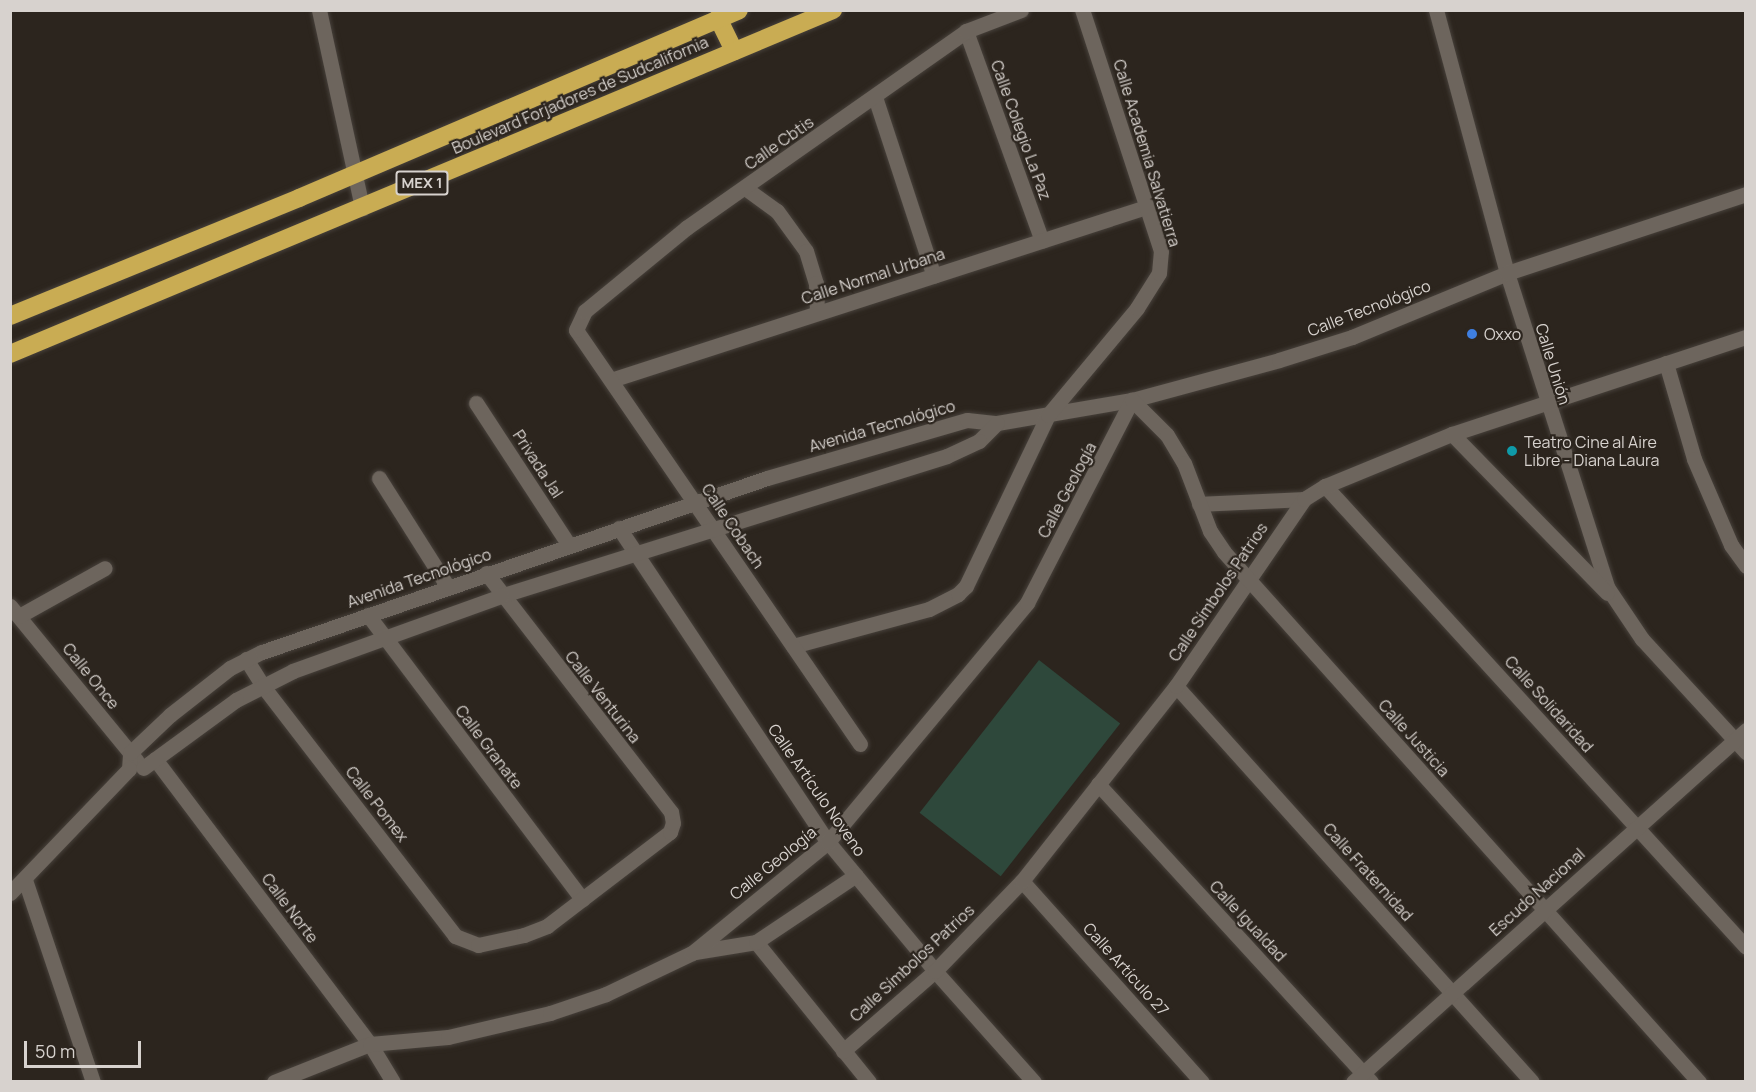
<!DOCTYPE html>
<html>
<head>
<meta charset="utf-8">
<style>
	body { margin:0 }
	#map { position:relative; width:1756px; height:1092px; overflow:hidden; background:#2c251e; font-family:Manrope,sans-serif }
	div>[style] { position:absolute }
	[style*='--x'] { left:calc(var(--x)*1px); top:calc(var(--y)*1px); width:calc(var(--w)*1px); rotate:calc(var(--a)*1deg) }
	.green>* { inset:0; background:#2e483b; transform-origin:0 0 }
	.roads { filter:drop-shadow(0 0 2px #47413b) drop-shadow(0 0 2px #47413b) }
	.minor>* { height:15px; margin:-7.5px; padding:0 7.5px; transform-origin:7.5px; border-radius:7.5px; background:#6d655d }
	.highway>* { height:18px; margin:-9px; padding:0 9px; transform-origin:9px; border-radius:9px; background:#c9ac53 }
	.dots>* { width:16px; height:16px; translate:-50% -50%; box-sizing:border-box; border:3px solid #2c251e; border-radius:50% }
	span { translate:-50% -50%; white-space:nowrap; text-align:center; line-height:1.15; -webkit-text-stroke:4.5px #2c251e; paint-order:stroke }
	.shield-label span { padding:2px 4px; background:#2c251e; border:2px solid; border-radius:4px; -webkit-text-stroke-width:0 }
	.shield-label { font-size:15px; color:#d7d2ce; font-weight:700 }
	.street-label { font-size:16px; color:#d7d2ce }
	.poi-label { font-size:16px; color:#d7d2ce }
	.left { translate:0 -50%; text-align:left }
	.frame { position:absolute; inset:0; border:12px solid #d7d2ce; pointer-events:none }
	.scale { position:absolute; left:24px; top:1041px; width:117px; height:27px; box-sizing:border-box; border:3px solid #d7d2ce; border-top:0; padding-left:8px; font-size:18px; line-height:21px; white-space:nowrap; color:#d7d2ce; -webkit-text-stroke:4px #2c251e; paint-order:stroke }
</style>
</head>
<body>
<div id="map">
	<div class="green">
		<div style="left:1039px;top:660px;width:103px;height:194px;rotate:38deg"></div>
	</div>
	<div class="roads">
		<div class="minor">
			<div style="--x:319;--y:10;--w:203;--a:77.7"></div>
			<div style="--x:1436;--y:10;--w:272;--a:74.9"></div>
			<div style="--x:1507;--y:273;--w:330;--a:72.3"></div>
			<div style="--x:1607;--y:587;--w:63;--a:56.1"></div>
			<div style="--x:1642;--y:639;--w:154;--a:47.4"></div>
			<div style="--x:966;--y:31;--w:223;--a:70.1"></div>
			<div style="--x:875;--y:97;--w:188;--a:71.8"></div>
			<div style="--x:745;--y:188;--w:39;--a:36"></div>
			<div style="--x:777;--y:211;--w:49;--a:54.1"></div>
			<div style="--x:806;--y:251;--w:34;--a:73"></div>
			<div style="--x:816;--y:283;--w:30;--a:88"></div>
			<div style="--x:1666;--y:363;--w:100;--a:73.7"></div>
			<div style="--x:1694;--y:459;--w:94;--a:66.7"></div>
			<div style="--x:1731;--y:545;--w:26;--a:54"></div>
			<div style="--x:611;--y:380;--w:562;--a:-17.92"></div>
			<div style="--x:476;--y:403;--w:170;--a:56.8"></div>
			<div style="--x:997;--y:423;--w:137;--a:-9.7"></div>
			<div style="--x:1132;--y:400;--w:152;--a:-15.2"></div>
			<div style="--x:1279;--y:360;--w:77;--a:-17.5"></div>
			<div style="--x:1352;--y:337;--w:168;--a:-22.4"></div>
			<div style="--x:1507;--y:273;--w:252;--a:-18.3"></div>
			<div style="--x:1452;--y:434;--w:222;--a:45.7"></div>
			<div style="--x:379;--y:478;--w:129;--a:57.7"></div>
			<div style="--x:1325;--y:486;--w:624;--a:47.6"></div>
			<div style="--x:1199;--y:504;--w:105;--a:-2.7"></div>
			<div style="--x:619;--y:528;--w:377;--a:56.4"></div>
			<div style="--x:828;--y:842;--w:168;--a:50.3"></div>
			<div style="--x:935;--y:971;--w:149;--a:48.3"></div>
			<div style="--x:10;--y:606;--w:200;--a:50.7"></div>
			<div style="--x:368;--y:615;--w:356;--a:53"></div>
			<div style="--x:19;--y:616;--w:98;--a:-29.2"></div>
			<div style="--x:793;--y:646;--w:141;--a:-15.2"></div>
			<div style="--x:929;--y:609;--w:33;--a:-27"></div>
			<div style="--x:958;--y:594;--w:11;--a:-45"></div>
			<div style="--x:966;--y:586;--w:190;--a:-64.4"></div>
			<div style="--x:1048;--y:415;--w:139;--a:-50.2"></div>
			<div style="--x:1137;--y:308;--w:41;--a:-57.8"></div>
			<div style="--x:1159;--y:273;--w:22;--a:-85"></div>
			<div style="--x:1161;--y:251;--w:254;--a:-108.1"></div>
			<div style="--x:246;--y:659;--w:31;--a:58"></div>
			<div style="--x:262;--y:685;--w:317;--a:52.4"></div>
			<div style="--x:455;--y:936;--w:25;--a:21"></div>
			<div style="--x:478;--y:945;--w:47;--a:-12.3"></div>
			<div style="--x:524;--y:935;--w:25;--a:-21"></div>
			<div style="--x:547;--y:926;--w:155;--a:-37.4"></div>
			<div style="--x:670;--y:832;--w:9;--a:-72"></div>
			<div style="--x:673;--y:823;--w:11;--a:-100"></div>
			<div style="--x:671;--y:812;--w:302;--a:-127.7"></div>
			<div style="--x:1176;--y:686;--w:532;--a:48.04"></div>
			<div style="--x:860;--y:744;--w:502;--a:-124.45"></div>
			<div style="--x:576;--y:330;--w:21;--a:-65"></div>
			<div style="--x:585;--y:311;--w:131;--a:-39.4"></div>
			<div style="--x:686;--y:228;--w:342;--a:-35.1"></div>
			<div style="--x:966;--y:31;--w:59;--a:-20.9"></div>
			<div style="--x:155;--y:759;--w:357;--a:53"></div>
			<div style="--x:370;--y:1044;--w:44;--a:58.8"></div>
			<div style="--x:129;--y:769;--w:16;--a:-86"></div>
			<div style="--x:130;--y:753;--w:55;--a:-43.5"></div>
			<div style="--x:170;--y:715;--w:76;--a:-38.1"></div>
			<div style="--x:230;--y:668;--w:36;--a:-27"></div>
			<div style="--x:262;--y:652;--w:534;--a:-19.01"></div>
			<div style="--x:767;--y:478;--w:208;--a:-16.2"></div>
			<div style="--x:967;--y:420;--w:30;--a:6"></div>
			<div style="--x:997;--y:423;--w:25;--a:135"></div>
			<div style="--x:979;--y:441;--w:35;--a:155"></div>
			<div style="--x:947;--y:456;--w:467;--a:162.6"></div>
			<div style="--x:501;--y:596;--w:221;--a:160.2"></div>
			<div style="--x:293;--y:671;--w:64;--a:153"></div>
			<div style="--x:236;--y:700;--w:115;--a:143.8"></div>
			<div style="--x:1098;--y:784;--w:404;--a:47.5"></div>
			<div style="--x:25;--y:880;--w:213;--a:71.4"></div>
			<div style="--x:1022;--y:881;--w:270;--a:48.2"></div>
			<div style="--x:10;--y:893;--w:172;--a:-46.2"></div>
			<div style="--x:756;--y:942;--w:180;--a:51.1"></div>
			<div style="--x:695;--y:952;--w:62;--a:-9.3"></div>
			<div style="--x:756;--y:942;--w:120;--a:-33.8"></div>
			<div style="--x:843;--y:1051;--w:122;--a:-41"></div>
			<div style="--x:935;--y:971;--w:125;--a:-46"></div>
			<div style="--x:1022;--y:881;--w:248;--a:-51.7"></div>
			<div style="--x:1176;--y:686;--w:227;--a:-55.6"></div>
			<div style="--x:1304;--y:499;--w:25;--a:-32"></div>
			<div style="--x:1325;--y:486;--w:137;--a:-22.3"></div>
			<div style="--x:1452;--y:434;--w:310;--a:-18.3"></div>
			<div style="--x:274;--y:1082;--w:103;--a:-21.6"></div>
			<div style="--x:370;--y:1044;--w:78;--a:-5.1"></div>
			<div style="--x:448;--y:1037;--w:105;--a:-13.2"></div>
			<div style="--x:550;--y:1013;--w:59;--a:-18.7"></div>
			<div style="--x:606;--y:994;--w:95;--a:-25.5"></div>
			<div style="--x:692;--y:953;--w:176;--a:-39.2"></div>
			<div style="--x:828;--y:842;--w:311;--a:-50.2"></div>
			<div style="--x:1027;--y:603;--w:229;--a:-62.7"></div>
			<div style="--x:1132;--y:400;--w:49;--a:45"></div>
			<div style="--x:1167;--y:435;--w:33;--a:59"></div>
			<div style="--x:1184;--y:463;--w:73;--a:69.1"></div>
			<div style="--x:1210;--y:531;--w:25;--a:56"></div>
			<div style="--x:1224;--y:552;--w:712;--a:48.13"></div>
			<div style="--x:1353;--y:1082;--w:528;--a:-41.85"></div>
		</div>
		<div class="highway">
			<div style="--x:718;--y:18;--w:37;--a:64"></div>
			<div style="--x:10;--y:316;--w:312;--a:-22.2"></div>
			<div style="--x:299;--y:198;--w:478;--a:-23.1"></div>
			<div style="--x:10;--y:354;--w:892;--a:-22.68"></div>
		</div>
	</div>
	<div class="dots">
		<div style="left:1472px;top:334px;background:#3f7fe0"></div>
		<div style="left:1512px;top:451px;background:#0f9aa8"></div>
	</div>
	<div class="shield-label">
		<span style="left:422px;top:183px">MEX 1</span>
	</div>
	<div class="street-label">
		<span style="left:580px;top:95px;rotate:-23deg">Boulevard Forjadores de Sudcalifornia</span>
		<span style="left:1021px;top:130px;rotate:70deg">Calle Colegio La Paz</span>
		<span style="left:779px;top:143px;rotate:-35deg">Calle Cbtis</span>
		<span style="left:1147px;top:153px;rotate:73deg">Calle Academia Salvatierra</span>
		<span style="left:873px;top:276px;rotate:-18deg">Calle Normal Urbana</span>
		<span style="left:1369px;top:308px;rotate:-21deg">Calle Tecnológico</span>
		<span style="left:1553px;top:364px;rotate:73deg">Calle Unión</span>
		<span style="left:882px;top:426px;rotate:-16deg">Avenida Tecnológico</span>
		<span style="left:538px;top:464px;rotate:57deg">Privada Jal</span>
		<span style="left:1067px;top:490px;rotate:-62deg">Calle Geología</span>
		<span style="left:733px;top:526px;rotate:56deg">Calle Cobach</span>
		<span style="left:419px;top:578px;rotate:-19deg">Avenida Tecnológico</span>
		<span style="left:1218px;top:592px;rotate:-56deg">Calle Símbolos Patrios</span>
		<span style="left:91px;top:676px;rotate:51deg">Calle Once</span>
		<span style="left:603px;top:697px;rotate:52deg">Calle Venturina</span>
		<span style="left:1549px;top:704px;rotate:48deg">Calle Solidaridad</span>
		<span style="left:1414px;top:738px;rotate:48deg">Calle Justicia</span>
		<span style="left:489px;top:747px;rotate:53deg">Calle Granate</span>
		<span style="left:817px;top:790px;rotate:55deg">Calle Artículo Noveno</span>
		<span style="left:377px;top:804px;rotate:52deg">Calle Pomex</span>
		<span style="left:773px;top:863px;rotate:-39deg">Calle Geología</span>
		<span style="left:1368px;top:872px;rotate:48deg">Calle Fraternidad</span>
		<span style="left:1537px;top:892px;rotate:-42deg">Escudo Nacional</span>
		<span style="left:290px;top:908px;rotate:53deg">Calle Norte</span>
		<span style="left:1248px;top:921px;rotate:47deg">Calle Igualdad</span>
		<span style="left:912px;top:963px;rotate:-43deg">Calle Símbolos Patrios</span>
		<span style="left:1126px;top:969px;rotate:48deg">Calle Artículo 27</span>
	</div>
	<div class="poi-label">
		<span class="left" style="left:1484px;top:334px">Oxxo</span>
		<span class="left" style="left:1524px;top:451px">Teatro Cine al Aire<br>Libre - Diana Laura</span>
	</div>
	<div class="frame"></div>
	<div class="scale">50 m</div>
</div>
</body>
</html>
